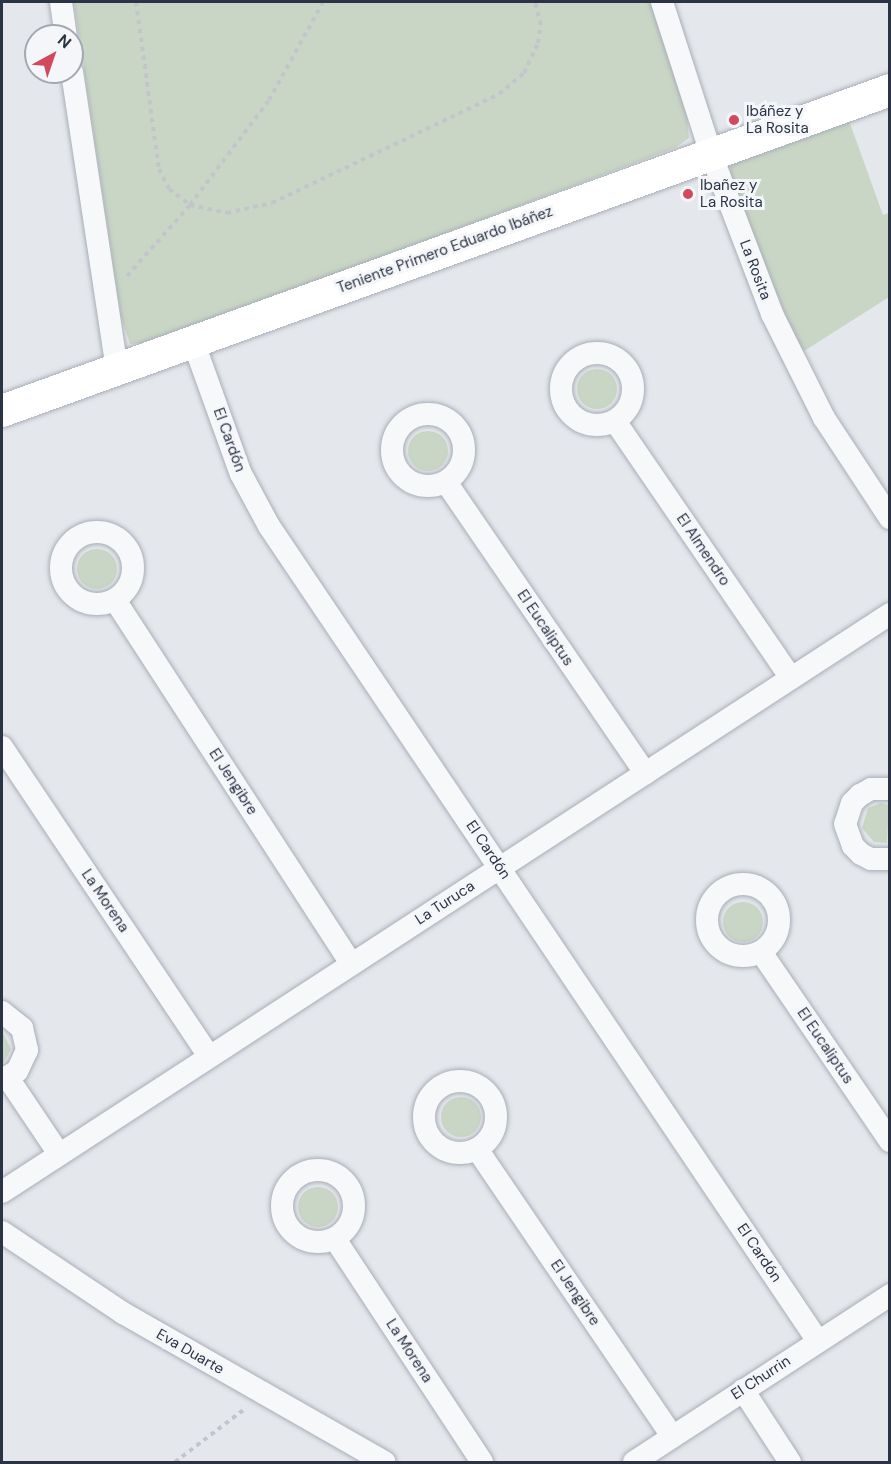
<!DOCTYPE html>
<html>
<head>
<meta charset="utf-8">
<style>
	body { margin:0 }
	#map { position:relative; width:891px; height:1464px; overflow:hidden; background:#e4e7ec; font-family:"DM Sans",sans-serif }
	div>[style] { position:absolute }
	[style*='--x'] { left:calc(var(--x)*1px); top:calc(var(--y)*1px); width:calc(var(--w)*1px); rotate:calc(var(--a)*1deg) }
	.green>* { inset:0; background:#c9d6c5 }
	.round { border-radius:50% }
	.path>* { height:4px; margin-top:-2px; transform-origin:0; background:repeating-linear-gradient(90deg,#c2c5cb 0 4.5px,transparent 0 9px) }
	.roads { filter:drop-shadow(0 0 2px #a9aeb7) drop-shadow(0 0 2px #a9aeb7) }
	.street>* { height:22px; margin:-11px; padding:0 11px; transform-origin:11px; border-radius:11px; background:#f7f8fa }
	.street>.ring { margin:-11px; padding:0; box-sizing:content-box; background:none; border:22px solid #f7f8fa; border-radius:50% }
	.secondary>* { height:32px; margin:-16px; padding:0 16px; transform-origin:16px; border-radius:16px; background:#fff }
	.dots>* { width:16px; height:16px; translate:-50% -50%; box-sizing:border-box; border:3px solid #f4f6f9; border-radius:50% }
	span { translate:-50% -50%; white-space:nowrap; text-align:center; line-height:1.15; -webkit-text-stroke:6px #f4f6f9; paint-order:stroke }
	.poi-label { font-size:15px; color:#2b3445 }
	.left { translate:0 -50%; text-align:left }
	.street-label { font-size:15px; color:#2b3445 }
	.frame { position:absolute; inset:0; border:3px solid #2b3445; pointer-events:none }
	.north { position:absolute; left:24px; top:24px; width:60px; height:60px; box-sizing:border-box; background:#f4f6f9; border:2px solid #a4a8b1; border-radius:50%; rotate:40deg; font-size:16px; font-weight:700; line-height:24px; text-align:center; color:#2b3445 }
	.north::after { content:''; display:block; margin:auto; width:21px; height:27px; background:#d1495b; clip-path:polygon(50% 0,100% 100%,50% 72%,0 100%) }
</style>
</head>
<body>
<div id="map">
	<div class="green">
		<div style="clip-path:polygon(74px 2px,652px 2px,687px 117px,689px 138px,675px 148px,153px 342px,130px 344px,121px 317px)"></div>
		<div style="clip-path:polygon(847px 115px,883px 215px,889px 213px,889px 297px,801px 353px,729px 176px,731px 164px)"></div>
		<div class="round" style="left:577px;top:369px;width:40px;height:40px"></div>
		<div class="round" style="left:408px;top:431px;width:40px;height:40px"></div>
		<div class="round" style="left:77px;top:549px;width:40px;height:40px"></div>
		<div style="clip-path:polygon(881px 803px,889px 805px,887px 843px,874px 842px,862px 828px,868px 808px)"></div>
		<div class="round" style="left:723px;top:902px;width:40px;height:40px"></div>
		<div style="clip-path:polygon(2px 1031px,11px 1049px,2px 1065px,2px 1030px)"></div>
		<div class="round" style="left:441px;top:1097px;width:40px;height:40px"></div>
		<div class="round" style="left:298px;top:1187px;width:40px;height:40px"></div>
	</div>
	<div class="path">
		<div style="--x:136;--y:2;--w:169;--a:82.2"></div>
		<div style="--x:159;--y:169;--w:22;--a:63"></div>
		<div style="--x:169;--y:189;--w:26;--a:37"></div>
		<div style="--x:190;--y:205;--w:38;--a:12"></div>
		<div style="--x:227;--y:213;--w:46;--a:-12.5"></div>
		<div style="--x:272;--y:203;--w:252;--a:-25.6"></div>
		<div style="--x:499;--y:94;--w:33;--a:-40"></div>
		<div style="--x:524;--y:73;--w:33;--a:-65"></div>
		<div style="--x:538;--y:43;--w:18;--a:-81"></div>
		<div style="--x:541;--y:25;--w:24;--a:-105"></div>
		<div style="--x:127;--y:276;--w:95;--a:-48.4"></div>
		<div style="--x:190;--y:205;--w:131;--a:-53"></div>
		<div style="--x:269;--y:100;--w:112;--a:-61.1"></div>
		<div style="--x:175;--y:1462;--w:89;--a:-37.3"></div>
	</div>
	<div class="roads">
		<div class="street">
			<div style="--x:61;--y:2;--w:34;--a:82"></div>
			<div style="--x:662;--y:2;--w:160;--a:72.1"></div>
			<div style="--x:711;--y:154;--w:171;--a:69.1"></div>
			<div style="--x:772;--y:314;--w:116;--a:63.4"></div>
			<div style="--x:824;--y:418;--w:120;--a:56.6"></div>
			<div style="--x:72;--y:72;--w:301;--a:81.4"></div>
			<div style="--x:193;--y:341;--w:141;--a:70.2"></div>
			<div style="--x:241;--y:474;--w:59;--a:61.7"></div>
			<div style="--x:269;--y:526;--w:983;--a:56.04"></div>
			<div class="ring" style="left:561px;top:353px;width:50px;height:50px"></div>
			<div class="ring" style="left:392px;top:414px;width:50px;height:50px"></div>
			<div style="--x:615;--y:421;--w:311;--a:55.6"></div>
			<div style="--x:446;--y:482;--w:353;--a:55.6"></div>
			<div class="ring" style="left:61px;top:532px;width:50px;height:50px"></div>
			<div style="--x:115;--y:600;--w:434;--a:57"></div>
			<div style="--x:2;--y:747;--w:372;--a:56.2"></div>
			<div style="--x:890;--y:789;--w:19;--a:180"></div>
			<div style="--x:871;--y:789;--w:13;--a:151"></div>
			<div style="--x:860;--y:795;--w:11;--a:135"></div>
			<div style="--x:852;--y:803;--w:22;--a:108"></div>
			<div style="--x:845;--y:824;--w:23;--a:70"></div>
			<div style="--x:853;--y:846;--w:11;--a:45"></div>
			<div style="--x:861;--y:854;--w:11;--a:27"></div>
			<div style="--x:871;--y:859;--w:19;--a:0"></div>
			<div class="ring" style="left:707px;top:884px;width:50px;height:50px"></div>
			<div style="--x:761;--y:952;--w:229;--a:55.7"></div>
			<div style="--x:2;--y:1012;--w:26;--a:39"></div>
			<div style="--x:22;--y:1028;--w:23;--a:77"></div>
			<div style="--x:27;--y:1050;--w:23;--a:115"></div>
			<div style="--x:17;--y:1071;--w:17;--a:149"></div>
			<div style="--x:8;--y:1078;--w:92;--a:56.1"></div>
			<div class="ring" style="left:424px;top:1081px;width:50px;height:50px"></div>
			<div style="--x:477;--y:1149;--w:347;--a:55.8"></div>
			<div class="ring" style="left:282px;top:1170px;width:50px;height:50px"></div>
			<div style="--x:2;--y:1192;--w:1060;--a:-33.06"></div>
			<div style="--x:2;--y:1232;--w:146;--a:33.8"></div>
			<div style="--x:123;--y:1313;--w:301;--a:29.7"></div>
			<div style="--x:335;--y:1239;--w:267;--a:56.6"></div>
			<div style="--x:743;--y:1390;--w:86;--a:56.9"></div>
			<div style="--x:634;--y:1462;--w:306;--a:-33.1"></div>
		</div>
		<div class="secondary">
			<div style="--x:2;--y:411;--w:944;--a:-19.87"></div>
		</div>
	</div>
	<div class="dots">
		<div style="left:734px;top:120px;background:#d1495b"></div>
		<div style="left:688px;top:194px;background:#d1495b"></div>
	</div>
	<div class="poi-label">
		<span class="left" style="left:746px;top:120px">Ibáñez y<br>La Rosita</span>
		<span class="left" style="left:700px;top:194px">Ibañez y<br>La Rosita</span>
	</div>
	<div class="street-label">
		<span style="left:445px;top:250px;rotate:-20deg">Teniente Primero Eduardo Ibáñez</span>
		<span style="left:755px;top:270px;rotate:69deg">La Rosita</span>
		<span style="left:229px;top:440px;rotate:70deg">El Cardón</span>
		<span style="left:703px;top:550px;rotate:56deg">El Almendro</span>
		<span style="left:545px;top:628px;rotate:56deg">El Eucaliptus</span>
		<span style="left:233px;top:782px;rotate:57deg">El Jengibre</span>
		<span style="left:488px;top:850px;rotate:56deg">El Cardón</span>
		<span style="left:105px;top:901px;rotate:56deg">La Morena</span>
		<span style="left:445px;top:903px;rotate:-33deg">La Turuca</span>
		<span style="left:825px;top:1046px;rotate:56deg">El Eucaliptus</span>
		<span style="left:759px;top:1253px;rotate:56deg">El Cardón</span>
		<span style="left:575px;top:1293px;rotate:56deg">El Jengibre</span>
		<span style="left:409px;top:1351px;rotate:57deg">La Morena</span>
		<span style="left:190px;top:1352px;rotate:30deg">Eva Duarte</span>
		<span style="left:761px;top:1378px;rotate:-33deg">El Churrin</span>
	</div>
	<div class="frame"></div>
	<div class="north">N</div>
</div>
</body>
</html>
